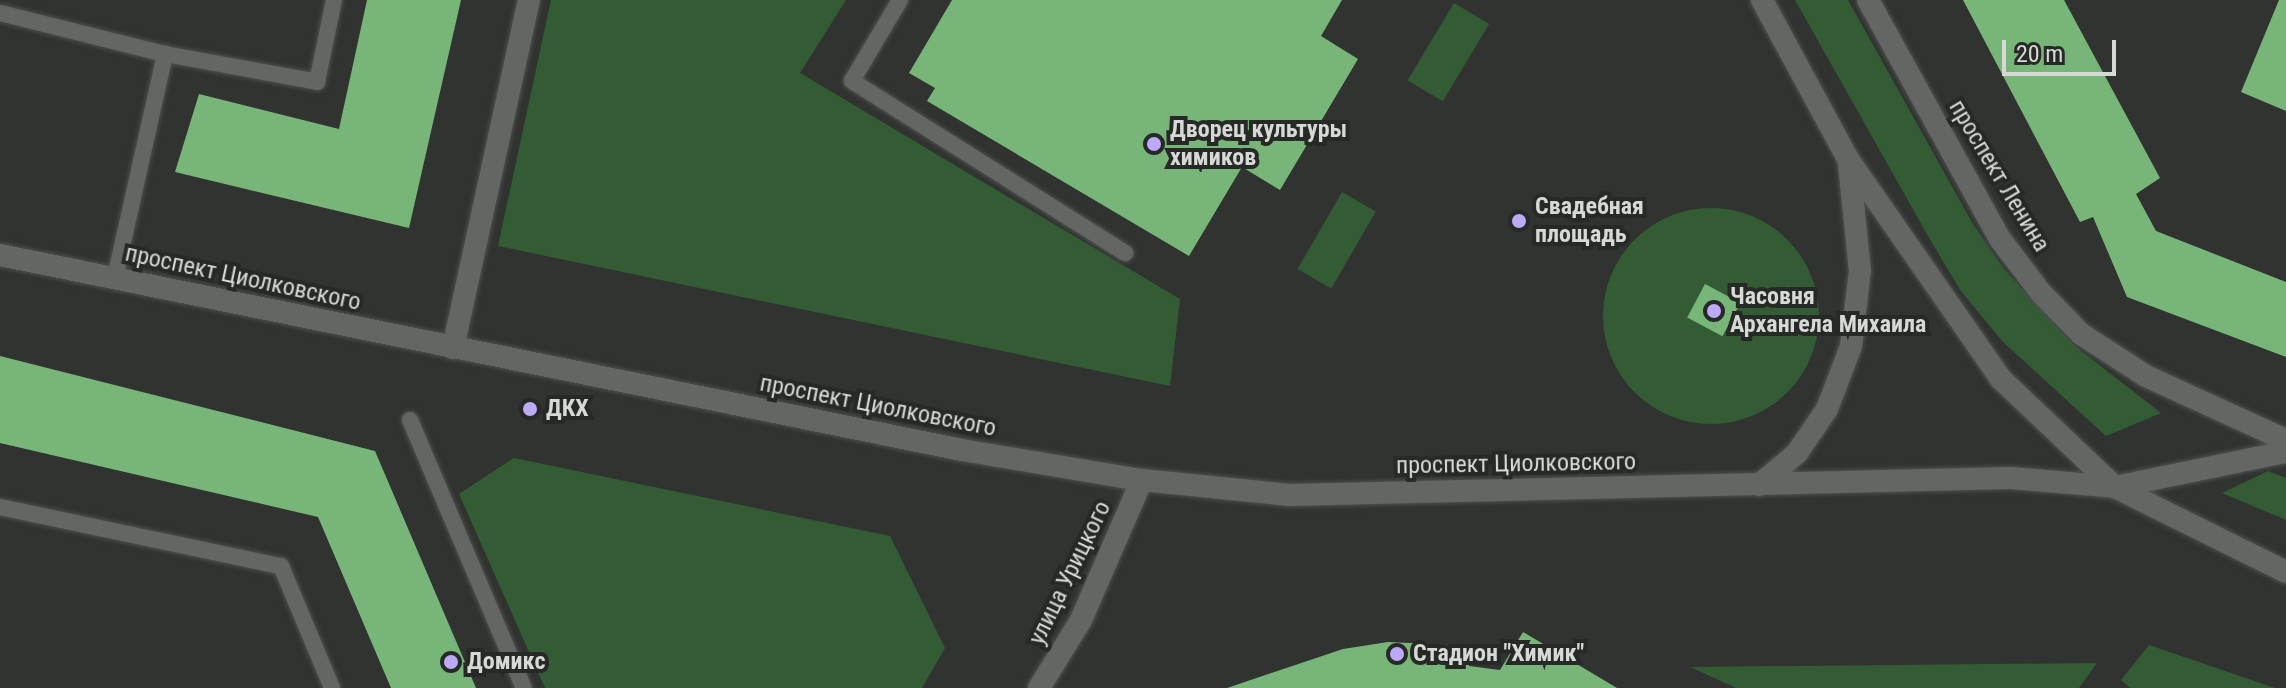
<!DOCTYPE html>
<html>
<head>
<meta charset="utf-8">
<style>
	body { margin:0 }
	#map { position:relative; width:2286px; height:688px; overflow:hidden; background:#303330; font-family:"Roboto Condensed",sans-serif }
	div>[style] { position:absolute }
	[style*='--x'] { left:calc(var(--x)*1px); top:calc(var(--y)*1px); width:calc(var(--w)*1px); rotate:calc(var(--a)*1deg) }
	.green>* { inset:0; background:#335c34; transform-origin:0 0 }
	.round { border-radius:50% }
	.building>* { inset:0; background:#77b678; transform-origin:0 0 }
	.roads { filter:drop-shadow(0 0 2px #4d504d) drop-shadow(0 0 2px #4d504d) }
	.service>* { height:16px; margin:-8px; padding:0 8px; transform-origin:8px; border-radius:8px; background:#636663 }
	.minor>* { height:22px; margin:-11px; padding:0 11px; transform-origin:11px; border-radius:11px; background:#636663 }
	.tertiary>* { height:22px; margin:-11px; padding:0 11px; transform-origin:11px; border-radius:11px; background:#636663 }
	.secondary>* { height:22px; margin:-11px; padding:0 11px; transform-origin:11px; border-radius:11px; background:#636663 }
	.dots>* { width:22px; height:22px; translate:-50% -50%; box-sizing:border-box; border:4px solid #272926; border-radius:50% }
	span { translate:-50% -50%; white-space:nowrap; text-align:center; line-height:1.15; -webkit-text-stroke:8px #272926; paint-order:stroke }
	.poi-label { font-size:24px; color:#d7d9d7; font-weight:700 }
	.left { translate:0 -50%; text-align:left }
	.street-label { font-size:24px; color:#d7d9d7 }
	.scale { position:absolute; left:2002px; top:40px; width:114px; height:36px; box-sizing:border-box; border:4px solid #d7d9d7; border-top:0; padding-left:10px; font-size:24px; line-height:28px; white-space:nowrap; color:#d7d9d7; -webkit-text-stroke:6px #272926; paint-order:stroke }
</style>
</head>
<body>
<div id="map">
	<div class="green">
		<div style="clip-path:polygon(551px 0,846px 0,800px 73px,1180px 299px,1170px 386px,498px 246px)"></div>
		<div style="clip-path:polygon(1795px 0,1848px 0,1973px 224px,2004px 269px,2075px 346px,2161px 413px,2106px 436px,2003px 342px,1960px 290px,1928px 236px)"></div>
		<div style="left:1454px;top:3px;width:41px;height:90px;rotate:31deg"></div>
		<div style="left:1342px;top:192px;width:39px;height:89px;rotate:30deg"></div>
		<div class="round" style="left:1603px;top:208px;width:216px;height:216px"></div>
		<div style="clip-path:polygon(514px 458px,890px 536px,945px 648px,922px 688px,545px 688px,459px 494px)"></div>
		<div style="clip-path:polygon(2268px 471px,2286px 478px,2286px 520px,2222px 493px)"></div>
		<div style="clip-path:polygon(2149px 645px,2275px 688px,2130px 688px,2121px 680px)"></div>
		<div style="clip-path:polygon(2097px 663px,2079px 688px,1736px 688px,1690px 667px)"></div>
	</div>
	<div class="building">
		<div style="clip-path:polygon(367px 0,461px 0,409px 228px,175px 172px,199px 94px,339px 129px)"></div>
		<div style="clip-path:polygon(952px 0,1342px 0,1321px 36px,1358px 59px,1280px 190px,1242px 167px,1189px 256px,927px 101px,935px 88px,909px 73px)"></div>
		<div style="clip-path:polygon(1963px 0,2064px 0,2160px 178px,2136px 194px,2156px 231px,2286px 282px,2286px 357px,2127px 297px,2093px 217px,2080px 222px)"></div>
		<div style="clip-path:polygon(2279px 0,2286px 0,2286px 111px,2241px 92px)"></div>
		<div style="left:1705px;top:284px;width:40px;height:38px;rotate:28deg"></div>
		<div style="clip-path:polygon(0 356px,375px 451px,476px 688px,391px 688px,318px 517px,0 443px)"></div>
		<div style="clip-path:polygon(1523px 632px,1617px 688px,1227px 688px,1343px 649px,1388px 642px,1472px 646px,1469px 666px,1500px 670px)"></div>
	</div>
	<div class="roads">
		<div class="service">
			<div style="--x:900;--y:0;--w:94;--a:120.7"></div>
			<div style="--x:852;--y:81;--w:323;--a:32.2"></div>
			<div style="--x:0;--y:13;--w:170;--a:14"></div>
			<div style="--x:165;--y:54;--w:155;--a:10.4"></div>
			<div style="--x:317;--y:82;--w:84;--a:-78.3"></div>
			<div style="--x:115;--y:278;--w:230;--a:-77.4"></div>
			<div style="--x:410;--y:420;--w:291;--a:67"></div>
			<div style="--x:0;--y:507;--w:287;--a:11.9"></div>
			<div style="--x:281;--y:566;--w:132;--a:67.3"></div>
		</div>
		<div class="minor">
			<div style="--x:453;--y:348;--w:356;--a:-77.7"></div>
		</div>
		<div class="tertiary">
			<div style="--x:1039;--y:688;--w:80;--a:-58.3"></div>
			<div style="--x:1081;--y:620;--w:153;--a:-66.5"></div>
		</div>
		<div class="secondary">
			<div style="--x:1762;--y:0;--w:181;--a:61.6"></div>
			<div style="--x:1848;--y:159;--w:268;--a:55.2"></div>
			<div style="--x:2001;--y:379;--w:157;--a:43.5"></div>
			<div style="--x:2115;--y:487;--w:191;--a:26.4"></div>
			<div style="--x:1868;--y:0;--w:273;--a:61.1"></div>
			<div style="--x:2000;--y:239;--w:68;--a:52.8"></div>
			<div style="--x:2041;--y:293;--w:57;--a:45.7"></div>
			<div style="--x:2081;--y:334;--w:77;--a:32.9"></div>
			<div style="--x:2146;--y:376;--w:154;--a:24.6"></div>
			<div style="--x:0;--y:255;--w:982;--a:11.46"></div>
			<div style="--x:962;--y:450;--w:182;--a:9.5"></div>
			<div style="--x:1142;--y:480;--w:149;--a:5.8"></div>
			<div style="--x:1290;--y:495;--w:721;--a:-1.35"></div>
			<div style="--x:2011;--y:478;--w:104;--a:4.9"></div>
			<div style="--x:2115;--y:487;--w:175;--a:-11.6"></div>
			<div style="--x:1759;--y:485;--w:50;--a:-40.1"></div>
			<div style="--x:1797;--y:453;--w:53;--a:-55.7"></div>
			<div style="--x:1827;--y:409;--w:67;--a:-69.1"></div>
			<div style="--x:1851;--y:346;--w:76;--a:-83.2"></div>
			<div style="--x:1860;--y:271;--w:108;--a:-95.9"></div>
		</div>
	</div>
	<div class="dots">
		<div style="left:1154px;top:144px;background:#bcaaf6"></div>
		<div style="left:1519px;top:221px;background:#bcaaf6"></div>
		<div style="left:1714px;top:311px;background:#bcaaf6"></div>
		<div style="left:530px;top:409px;background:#bcaaf6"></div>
		<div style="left:1397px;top:654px;background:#bcaaf6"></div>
		<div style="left:451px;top:662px;background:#bcaaf6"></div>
	</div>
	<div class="poi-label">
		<span class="left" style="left:1170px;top:144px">Дворец культуры<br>химиков</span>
		<span class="left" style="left:1535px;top:221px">Свадебная<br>площадь</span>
		<span class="left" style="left:1730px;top:311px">Часовня<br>Архангела Михаила</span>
		<span class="left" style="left:546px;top:409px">ДКХ</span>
		<span class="left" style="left:1413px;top:654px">Стадион "Химик"</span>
		<span class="left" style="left:467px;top:662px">Домикс</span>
	</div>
	<div class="street-label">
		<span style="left:1999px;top:176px;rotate:59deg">проспект Ленина</span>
		<span style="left:243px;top:278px;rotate:12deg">проспект Циолковского</span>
		<span style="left:878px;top:406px;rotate:11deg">проспект Циолковского</span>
		<span style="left:1516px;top:464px;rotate:-1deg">проспект Циолковского</span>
		<span style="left:1070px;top:573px;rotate:-64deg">улица Урицкого</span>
	</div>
	<div class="scale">20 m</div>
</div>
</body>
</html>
